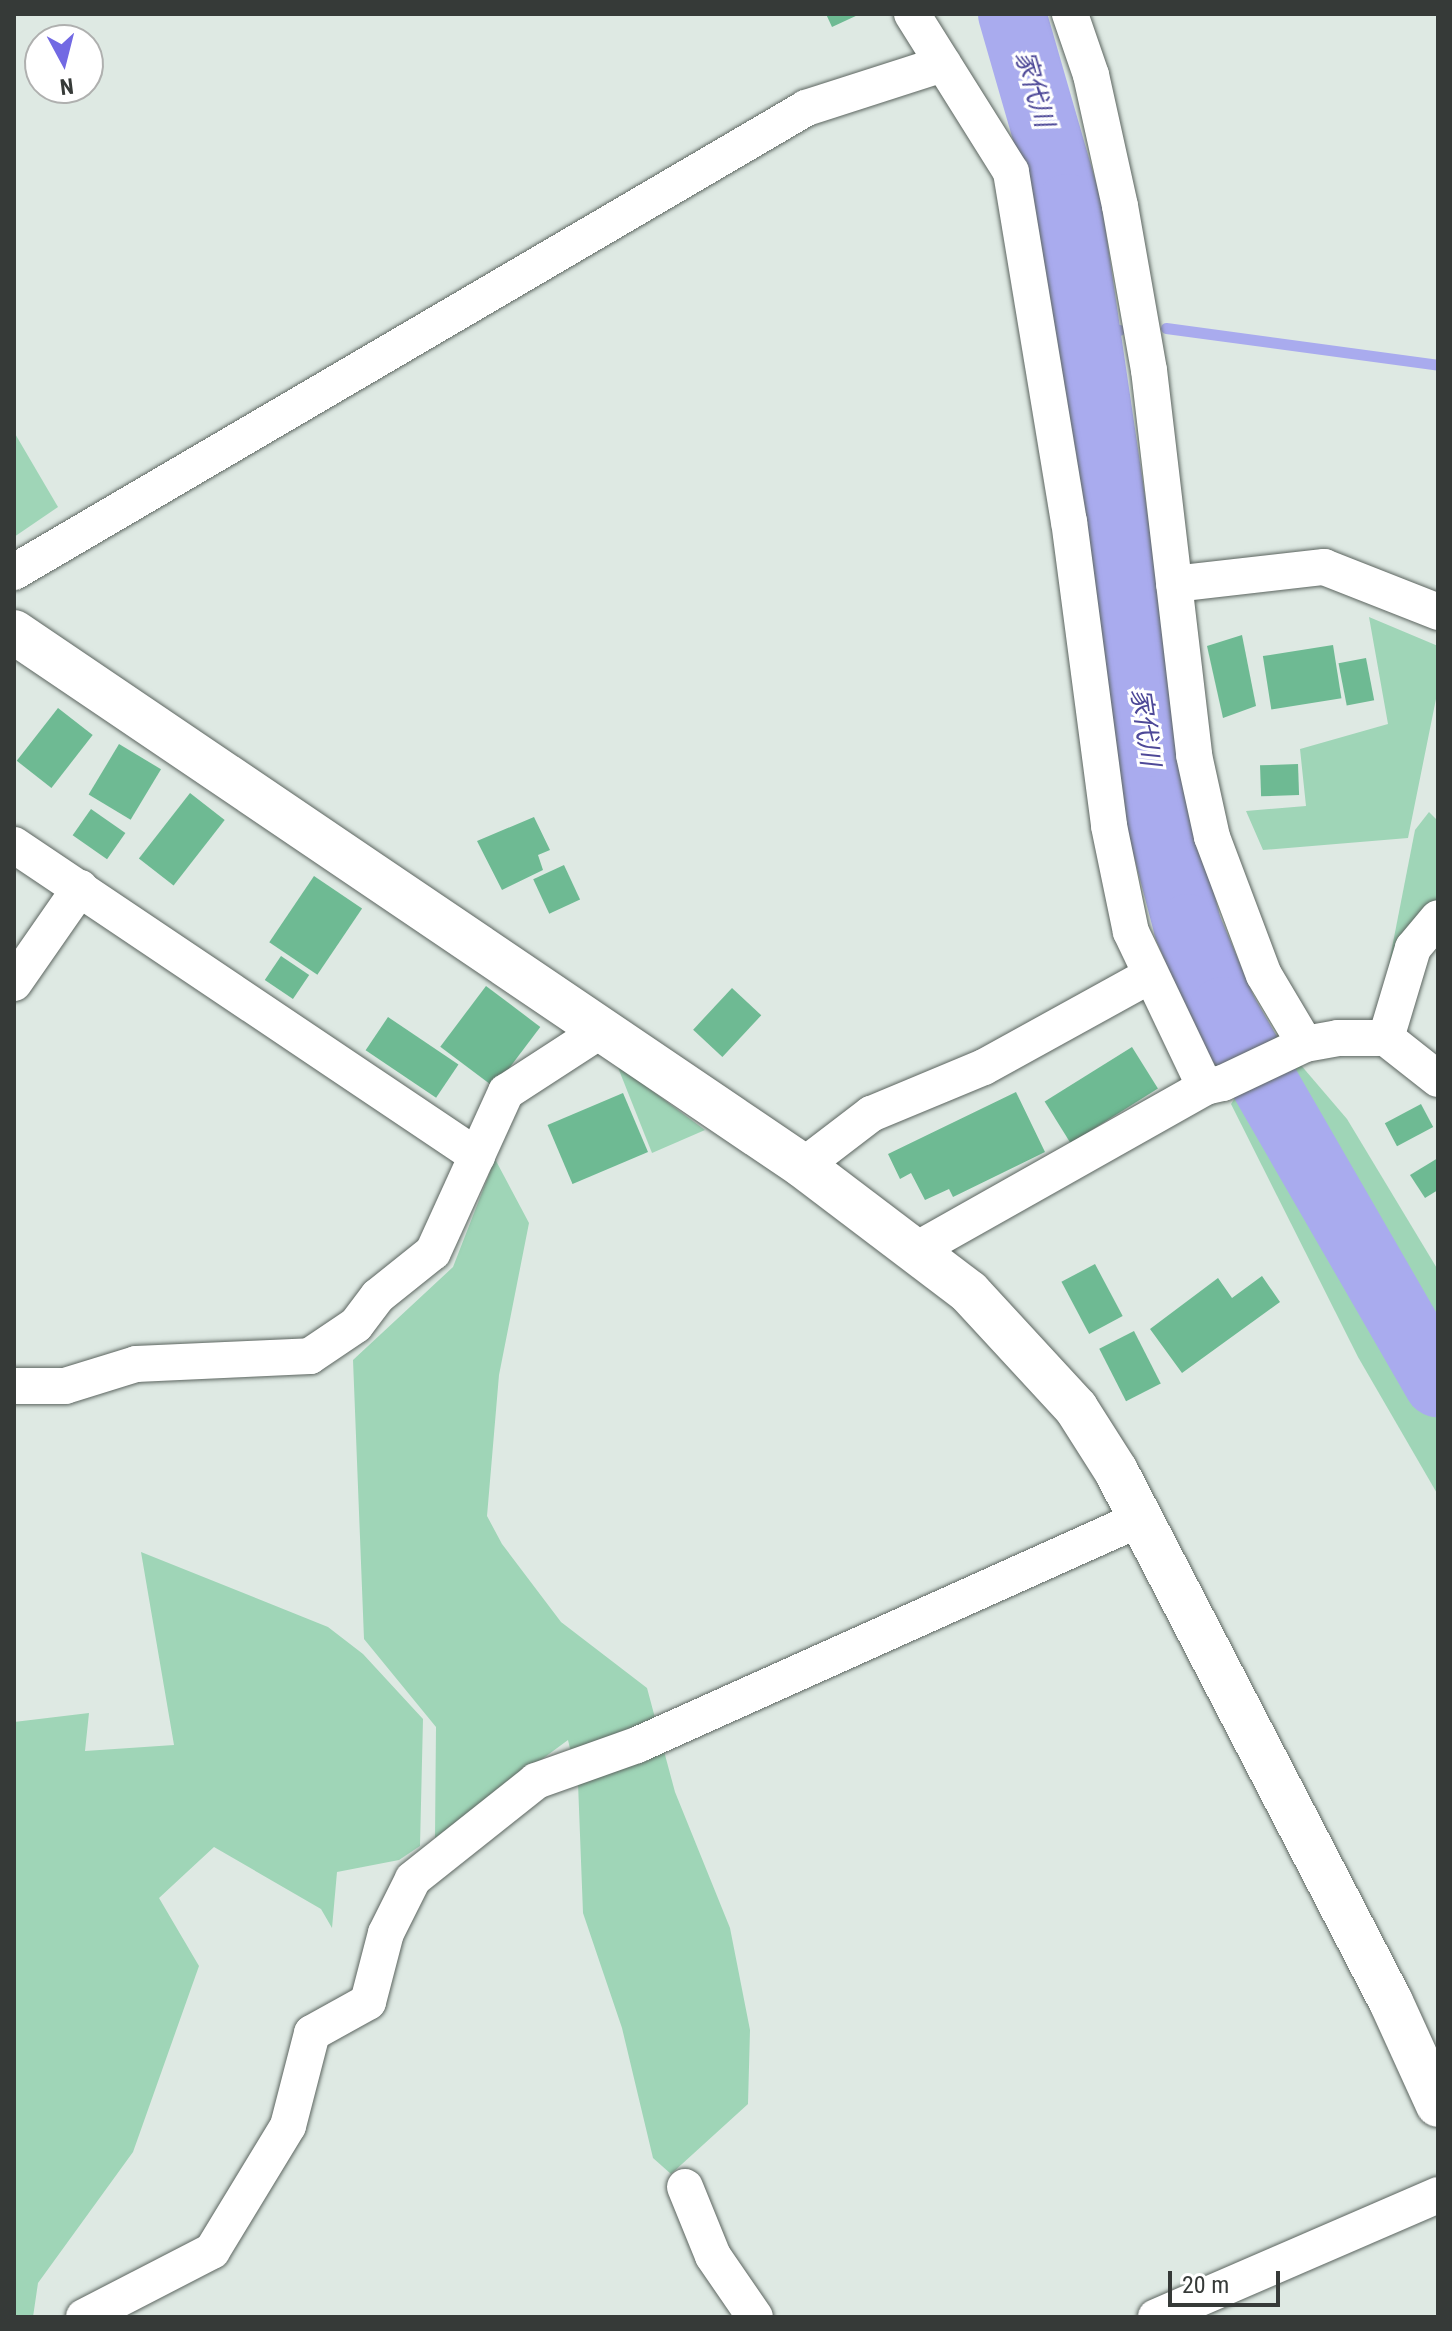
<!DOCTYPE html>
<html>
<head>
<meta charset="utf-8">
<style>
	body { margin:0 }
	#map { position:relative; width:1452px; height:2331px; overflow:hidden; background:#dee9e3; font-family:"Roboto Condensed","Noto Sans JP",sans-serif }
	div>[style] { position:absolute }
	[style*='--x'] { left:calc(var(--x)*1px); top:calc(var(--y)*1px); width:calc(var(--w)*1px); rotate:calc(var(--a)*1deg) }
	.green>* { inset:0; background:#9fd5b7 }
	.stream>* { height:11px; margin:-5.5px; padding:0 5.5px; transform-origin:5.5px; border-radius:5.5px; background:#a9abee }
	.river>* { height:68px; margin:-34px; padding:0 34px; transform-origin:34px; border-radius:34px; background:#a9abee }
	.building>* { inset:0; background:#6eba93; transform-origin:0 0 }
	.roads { filter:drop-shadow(0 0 2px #5c6560) drop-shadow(0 0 2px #5c6560) }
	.street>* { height:36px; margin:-18px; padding:0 18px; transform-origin:18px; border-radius:18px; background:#fff }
	.secondary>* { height:44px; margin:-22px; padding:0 22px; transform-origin:22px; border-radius:22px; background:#fff }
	span { translate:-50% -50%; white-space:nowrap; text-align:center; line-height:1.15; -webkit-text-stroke:6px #fff; paint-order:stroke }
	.water-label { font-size:26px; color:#4d4897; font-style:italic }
	.frame { position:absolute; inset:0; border:16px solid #363a38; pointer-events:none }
	.north { position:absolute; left:24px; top:24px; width:80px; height:80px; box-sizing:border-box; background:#fff; border:2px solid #afb0af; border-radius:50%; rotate:173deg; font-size:22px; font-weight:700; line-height:32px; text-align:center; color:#363a38 }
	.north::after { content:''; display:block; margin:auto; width:28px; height:36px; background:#7269e3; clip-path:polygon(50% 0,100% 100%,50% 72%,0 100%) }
	.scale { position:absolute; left:1168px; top:2271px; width:112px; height:36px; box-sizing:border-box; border:4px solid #363a38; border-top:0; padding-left:10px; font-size:24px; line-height:28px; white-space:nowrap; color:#363a38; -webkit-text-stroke:6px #fff; paint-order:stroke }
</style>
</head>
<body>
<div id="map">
	<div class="green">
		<div style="clip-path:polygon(14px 432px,58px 507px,14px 537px)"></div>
		<div style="clip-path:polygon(1369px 617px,1438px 646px,1438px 689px,1408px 838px,1263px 850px,1246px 811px,1306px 806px,1300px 749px,1388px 724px)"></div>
		<div style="clip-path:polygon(1429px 812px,1438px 821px,1438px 912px,1382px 999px,1415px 830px)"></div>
		<div style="clip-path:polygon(1276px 1036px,1347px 1119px,1438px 1270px,1438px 1495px,1358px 1357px,1231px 1104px)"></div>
		<div style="clip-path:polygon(617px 1065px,705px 1130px,652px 1153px)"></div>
		<div style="clip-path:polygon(495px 1159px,529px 1223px,499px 1375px,487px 1516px,502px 1544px,561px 1622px,647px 1688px,675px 1792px,730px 1928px,750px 2030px,748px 2104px,671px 2174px,653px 2158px,622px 2028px,583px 1913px,578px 1783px,568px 1740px,435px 1838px,436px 1727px,364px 1639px,353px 1360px,453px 1267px)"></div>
		<div style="clip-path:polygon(141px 1552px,328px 1627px,363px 1654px,423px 1719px,420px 1846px,399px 1860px,337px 1872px,332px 1928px,321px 1909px,214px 1847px,159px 1898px,199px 1966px,133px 2152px,38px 2283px,33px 2317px,14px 2317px,14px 1722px,89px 1713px,85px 1751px,174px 1745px)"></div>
	</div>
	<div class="stream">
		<div style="--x:1166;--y:328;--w:275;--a:7.7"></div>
		<div style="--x:1091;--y:336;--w:29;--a:-12"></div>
	</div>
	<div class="river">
		<div style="--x:1012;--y:14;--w:202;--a:73.9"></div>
		<div style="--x:1068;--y:208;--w:609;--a:81.59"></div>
		<div style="--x:1157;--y:810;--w:122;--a:75.3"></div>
		<div style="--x:1188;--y:928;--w:90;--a:67.1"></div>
		<div style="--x:1223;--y:1011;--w:430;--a:60"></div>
	</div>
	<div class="building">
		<div style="clip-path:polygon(826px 14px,860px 14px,832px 27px)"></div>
		<div style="clip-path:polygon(1242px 635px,1256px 706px,1223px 718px,1207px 646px)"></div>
		<div style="left:1333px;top:645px;width:54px;height:71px;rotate:81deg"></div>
		<div style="left:1366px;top:658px;width:43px;height:28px;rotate:79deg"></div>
		<div style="left:58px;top:708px;width:44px;height:67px;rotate:38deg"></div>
		<div style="left:119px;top:744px;width:49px;height:59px;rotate:31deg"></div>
		<div style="left:1298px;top:764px;width:31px;height:38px;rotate:88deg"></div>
		<div style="left:190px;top:793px;width:44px;height:83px;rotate:38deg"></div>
		<div style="left:91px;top:809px;width:42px;height:32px;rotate:35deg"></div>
		<div style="clip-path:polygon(534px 817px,550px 850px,538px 855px,543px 870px,502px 890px,477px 841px)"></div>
		<div style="left:564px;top:865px;width:38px;height:34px;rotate:65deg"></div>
		<div style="left:314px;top:876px;width:58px;height:80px;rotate:34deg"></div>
		<div style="left:281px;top:956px;width:34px;height:29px;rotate:34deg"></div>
		<div style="left:486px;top:986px;width:68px;height:76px;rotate:37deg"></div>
		<div style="left:732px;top:988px;width:40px;height:57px;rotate:43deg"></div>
		<div style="left:388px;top:1017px;width:85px;height:40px;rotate:34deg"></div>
		<div style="left:1132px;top:1047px;width:49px;height:103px;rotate:58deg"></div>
		<div style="clip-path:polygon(1016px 1092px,1045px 1152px,953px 1197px,949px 1189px,925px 1200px,911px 1173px,900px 1179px,888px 1154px)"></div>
		<div style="left:623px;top:1093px;width:64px;height:82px;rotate:67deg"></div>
		<div style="left:1421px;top:1104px;width:26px;height:41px;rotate:62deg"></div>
		<div style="clip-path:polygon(1438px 1158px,1438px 1190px,1425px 1198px,1410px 1175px)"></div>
		<div style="left:1095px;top:1264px;width:59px;height:38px;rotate:62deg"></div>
		<div style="clip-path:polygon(1262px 1276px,1280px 1302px,1182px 1373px,1150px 1329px,1218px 1278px,1232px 1298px)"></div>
		<div style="left:1134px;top:1331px;width:59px;height:39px;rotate:63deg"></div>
	</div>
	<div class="roads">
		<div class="street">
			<div style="--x:912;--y:14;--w:186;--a:57.9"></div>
			<div style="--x:1011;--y:172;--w:354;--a:80.6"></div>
			<div style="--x:1069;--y:521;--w:308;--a:82.5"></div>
			<div style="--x:1109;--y:826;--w:108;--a:78.3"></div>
			<div style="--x:1131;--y:932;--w:172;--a:64.5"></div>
			<div style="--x:1070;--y:14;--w:65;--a:71"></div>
			<div style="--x:1091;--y:75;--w:134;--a:77.5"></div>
			<div style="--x:1120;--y:206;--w:167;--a:80"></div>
			<div style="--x:1149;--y:370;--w:388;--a:83.3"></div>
			<div style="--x:1194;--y:755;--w:84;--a:77.6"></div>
			<div style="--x:1212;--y:837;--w:147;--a:69.4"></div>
			<div style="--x:1264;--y:975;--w:80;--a:59.3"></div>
			<div style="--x:14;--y:572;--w:918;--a:-30.36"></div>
			<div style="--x:806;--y:108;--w:144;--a:-17.8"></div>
			<div style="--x:1174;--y:584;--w:151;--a:-6.5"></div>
			<div style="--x:1324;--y:567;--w:123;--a:21.5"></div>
			<div style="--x:14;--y:845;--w:558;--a:33.89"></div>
			<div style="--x:14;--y:983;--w:116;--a:-55.2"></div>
			<div style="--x:1386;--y:1038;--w:94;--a:-73.3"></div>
			<div style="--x:1413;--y:948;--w:39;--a:-50"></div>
			<div style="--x:803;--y:1166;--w:86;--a:-37.4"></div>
			<div style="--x:871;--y:1114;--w:122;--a:-22.6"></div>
			<div style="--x:984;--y:1067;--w:188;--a:-28.9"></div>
			<div style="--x:918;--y:1249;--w:330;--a:-29.4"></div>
			<div style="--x:1205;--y:1087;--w:18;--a:-13"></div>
			<div style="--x:1223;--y:1083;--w:91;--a:-25.4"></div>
			<div style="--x:1305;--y:1044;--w:34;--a:-10"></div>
			<div style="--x:1338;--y:1038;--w:48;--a:0"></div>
			<div style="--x:1386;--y:1038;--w:66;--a:38.3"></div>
			<div style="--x:14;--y:1386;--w:51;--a:0"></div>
			<div style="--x:65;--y:1386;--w:74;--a:-17.2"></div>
			<div style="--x:136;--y:1364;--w:174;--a:-2.6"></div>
			<div style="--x:310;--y:1356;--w:55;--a:-34"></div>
			<div style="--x:356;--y:1325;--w:36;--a:-53"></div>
			<div style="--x:378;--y:1296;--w:70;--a:-38.7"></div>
			<div style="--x:433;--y:1252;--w:176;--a:-65.5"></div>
			<div style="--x:506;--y:1092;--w:112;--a:-33"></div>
			<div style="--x:685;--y:2187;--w:74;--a:67.9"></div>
			<div style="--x:713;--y:2256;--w:74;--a:55.5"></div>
			<div style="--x:84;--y:2317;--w:144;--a:-27.3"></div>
			<div style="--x:212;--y:2251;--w:146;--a:-58.7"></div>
			<div style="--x:288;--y:2126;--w:96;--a:-75.5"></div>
			<div style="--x:312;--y:2033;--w:64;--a:-29"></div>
			<div style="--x:368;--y:2002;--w:71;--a:-75.4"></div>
			<div style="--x:386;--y:1933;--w:60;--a:-63.4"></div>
			<div style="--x:413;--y:1879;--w:157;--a:-38.5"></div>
			<div style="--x:536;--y:1781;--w:107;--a:-19.6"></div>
			<div style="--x:637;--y:1745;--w:554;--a:-24.2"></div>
			<div style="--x:1156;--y:2317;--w:307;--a:-23.4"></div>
		</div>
		<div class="secondary">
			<div style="--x:14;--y:632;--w:953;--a:34.09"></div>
			<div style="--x:803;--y:1166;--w:208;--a:37.2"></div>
			<div style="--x:969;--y:1292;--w:158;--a:47.3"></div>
			<div style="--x:1076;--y:1408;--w:75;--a:57.6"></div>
			<div style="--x:1116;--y:1471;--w:598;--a:62.62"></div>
			<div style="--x:1391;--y:2002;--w:113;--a:65.5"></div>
		</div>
	</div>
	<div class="water-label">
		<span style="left:1034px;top:89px;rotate:74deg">家代川</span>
		<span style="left:1145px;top:727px;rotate:82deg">家代川</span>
	</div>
	<div class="frame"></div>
	<div class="north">N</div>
	<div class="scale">20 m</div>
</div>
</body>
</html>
